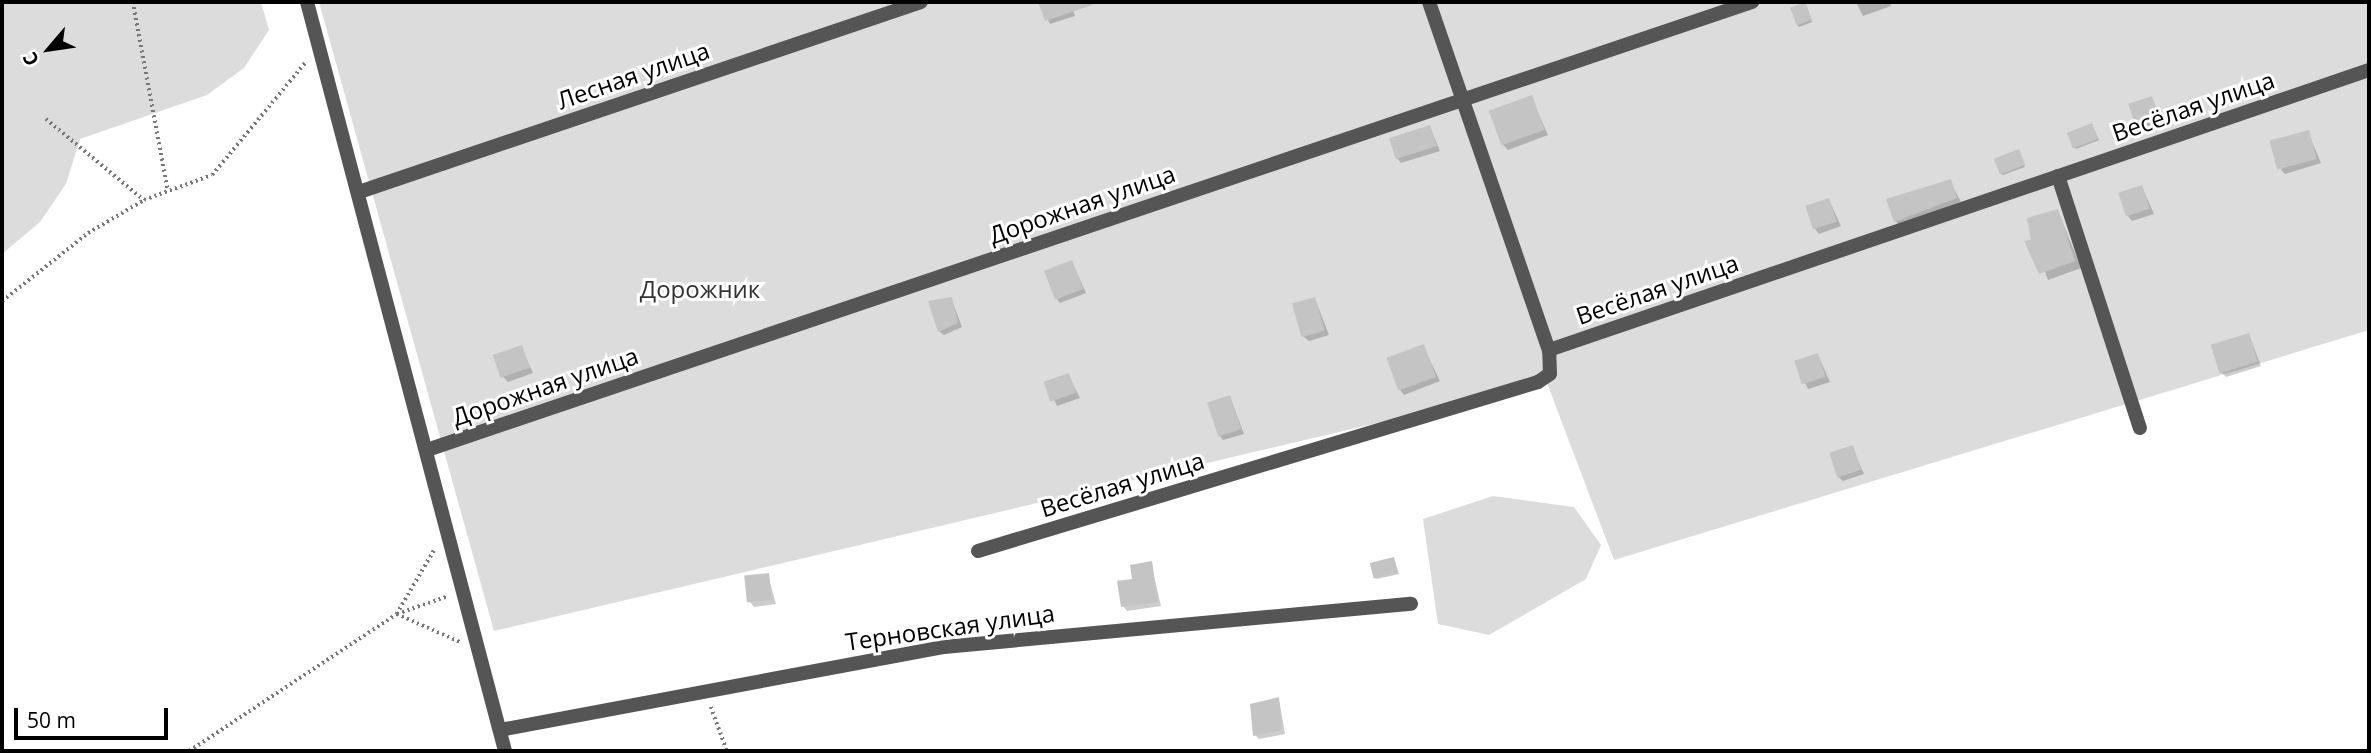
<!DOCTYPE html>
<html>
<head>
<meta charset="utf-8">
<style>
	body { margin:0 }
	#map { position:relative; width:2371px; height:753px; overflow:hidden; background:#fff; font-family:"Open Sans",sans-serif }
	div>[style] { position:absolute }
	[style*='--x'] { left:calc(var(--x)*1px); top:calc(var(--y)*1px); width:calc(var(--w)*1px); rotate:calc(var(--a)*1deg) }
	.green>* { inset:0; background:#dcdcdc }
	.shadow>* { inset:0; background:#0003 }
	.building>* { inset:0; background:#c4c4c4; transform-origin:0 0 }
	.path>* { height:3.5px; margin-top:-1.75px; transform-origin:0; background:repeating-linear-gradient(90deg,#777 0 2px,transparent 0 5.5px) }
	.minor>* { height:14px; margin:-7px; padding:0 7px; transform-origin:7px; border-radius:7px; background:#555 }
	.tertiary>* { height:14px; margin:-7px; padding:0 7px; transform-origin:7px; border-radius:7px; background:#555 }
	span { translate:-50% -50%; white-space:nowrap; text-align:center; line-height:1.15; -webkit-text-stroke:6px #fff; paint-order:stroke }
	.street-label { font-size:24px; color:#000 }
	.park-label { font-size:24px; color:#333 }
	.frame { position:absolute; inset:0; border:4px solid #000; pointer-events:none }
	.north { position:absolute; left:14px; top:14px; width:70px; height:70px; -webkit-text-stroke:5px #fff; paint-order:stroke; rotate:241deg; font-size:19px; font-weight:700; line-height:28px; text-align:center; color:#000 }
	.north::after { content:''; display:block; margin:auto; width:24px; height:32px; background:#000; clip-path:polygon(50% 0,100% 100%,50% 72%,0 100%) }
	.scale { position:absolute; left:14px; top:708px; width:154px; height:32px; box-sizing:border-box; border:4px solid #000; border-top:0; padding-left:9px; font-size:21px; line-height:24px; white-space:nowrap; color:#000; -webkit-text-stroke:5px #fff; paint-order:stroke }
</style>
</head>
<body>
<div id="map">
	<div class="green">
		<div style="clip-path:polygon(2px 2px,261px 2px,269px 30px,244px 68px,207px 95px,80px 139px,66px 184px,40px 222px,2px 254px)"></div>
		<div style="clip-path:polygon(319px 2px,2369px 2px,2369px 330px,1614px 560px,1547px 383px,494px 631px)"></div>
		<div style="clip-path:polygon(1493px 496px,1574px 507px,1601px 545px,1586px 579px,1489px 635px,1438px 624px,1423px 519px)"></div>
	</div>
	<div class="shadow">
		<div style="clip-path:polygon(1040px 2px,1070px 2px,1075px 16px,1050px 24px)"></div>
		<div style="clip-path:polygon(1856px 2px,1890px 2px,1891px 6px,1863px 16px)"></div>
		<div style="clip-path:polygon(1806px 4px,1812px 22px,1799px 27px,1797px 25px)"></div>
		<div style="clip-path:polygon(1531px 97px,1548px 135px,1508px 150px,1503px 145px)"></div>
		<div style="clip-path:polygon(2152px 98px,2164px 125px,2142px 132px,2138px 127px)"></div>
		<div style="clip-path:polygon(2092px 125px,2099px 140px,2076px 149px,2075px 147px)"></div>
		<div style="clip-path:polygon(1430px 127px,1440px 151px,1401px 163px,1397px 158px)"></div>
		<div style="clip-path:polygon(2308px 132px,2321px 163px,2285px 174px,2281px 170px)"></div>
		<div style="clip-path:polygon(2020px 153px,2025px 167px,2003px 175px,2001px 174px)"></div>
		<div style="clip-path:polygon(1950px 181px,1961px 202px,1900px 225px,1895px 221px)"></div>
		<div style="clip-path:polygon(2142px 187px,2154px 214px,2132px 221px,2128px 216px)"></div>
		<div style="clip-path:polygon(1829px 200px,1841px 226px,1819px 234px,1815px 229px)"></div>
		<div style="clip-path:polygon(2058px 211px,2081px 268px,2048px 280px,2033px 241px)"></div>
		<div style="clip-path:polygon(1072px 262px,1086px 293px,1060px 303px,1056px 298px)"></div>
		<div style="clip-path:polygon(951px 298px,962px 327px,944px 335px,939px 331px)"></div>
		<div style="clip-path:polygon(1315px 299px,1329px 335px,1309px 341px,1304px 337px)"></div>
		<div style="clip-path:polygon(2249px 335px,2261px 366px,2226px 377px,2221px 372px)"></div>
		<div style="clip-path:polygon(1423px 346px,1440px 381px,1404px 395px,1400px 390px)"></div>
		<div style="clip-path:polygon(521px 347px,533px 373px,508px 382px,503px 377px)"></div>
		<div style="clip-path:polygon(1818px 355px,1830px 382px,1808px 389px,1796px 362px)"></div>
		<div style="clip-path:polygon(1068px 375px,1080px 398px,1057px 406px,1046px 383px)"></div>
		<div style="clip-path:polygon(1230px 397px,1244px 434px,1223px 440px,1219px 435px)"></div>
		<div style="clip-path:polygon(1852px 447px,1864px 474px,1843px 481px,1838px 477px)"></div>
		<div style="clip-path:polygon(1394px 559px,1399px 574px,1377px 579px,1375px 578px)"></div>
		<div style="clip-path:polygon(1151px 563px,1161px 606px,1127px 611px,1123px 606px,1134px 581px)"></div>
		<div style="clip-path:polygon(768px 575px,776px 604px,754px 607px,750px 602px)"></div>
		<div style="clip-path:polygon(1279px 699px,1285px 734px,1259px 739px,1255px 735px)"></div>
	</div>
	<div class="building">
		<div style="clip-path:polygon(1038px 2px,1091px 2px,1092px 5px,1045px 21px)"></div>
		<div style="left:1805px;top:2px;width:19px;height:16px;rotate:69deg"></div>
		<div style="left:1532px;top:95px;width:37px;height:46px;rotate:70deg"></div>
		<div style="left:2152px;top:96px;width:25px;height:25px;rotate:72deg"></div>
		<div style="left:2092px;top:123px;width:17px;height:27px;rotate:69deg"></div>
		<div style="left:1430px;top:125px;width:22px;height:43px;rotate:72deg"></div>
		<div style="left:2309px;top:130px;width:30px;height:41px;rotate:75deg"></div>
		<div style="left:2019px;top:149px;width:17px;height:27px;rotate:69deg"></div>
		<div style="clip-path:polygon(1951px 179px,1957px 198px,1894px 222px,1886px 199px)"></div>
		<div style="left:2142px;top:185px;width:25px;height:25px;rotate:72deg"></div>
		<div style="left:1829px;top:198px;width:25px;height:25px;rotate:72deg"></div>
		<div style="clip-path:polygon(2058px 209px,2075px 261px,2039px 274px,2024px 241px,2031px 240px,2027px 218px)"></div>
		<div style="left:1072px;top:260px;width:31px;height:30px;rotate:69deg"></div>
		<div style="clip-path:polygon(952px 297px,958px 323px,938px 332px,928px 301px)"></div>
		<div style="left:1315px;top:297px;width:35px;height:24px;rotate:74deg"></div>
		<div style="left:2249px;top:333px;width:30px;height:40px;rotate:73deg"></div>
		<div style="left:1424px;top:344px;width:35px;height:40px;rotate:70deg"></div>
		<div style="left:522px;top:345px;width:24px;height:31px;rotate:71deg"></div>
		<div style="left:1818px;top:353px;width:25px;height:25px;rotate:72deg"></div>
		<div style="left:1069px;top:373px;width:21px;height:27px;rotate:71deg"></div>
		<div style="left:1230px;top:395px;width:36px;height:24px;rotate:72deg"></div>
		<div style="left:1853px;top:445px;width:26px;height:25px;rotate:72deg"></div>
		<div style="left:1394px;top:557px;width:16px;height:25px;rotate:76deg"></div>
		<div style="clip-path:polygon(1152px 561px,1158px 602px,1121px 607px,1117px 581px,1132px 579px,1130px 565px)"></div>
		<div style="left:769px;top:573px;width:27px;height:25px;rotate:84deg"></div>
		<div style="clip-path:polygon(1279px 697px,1282px 730px,1253px 736px,1250px 704px)"></div>
	</div>
	<div class="path">
		<div style="--x:133;--y:2;--w:192;--a:79.5"></div>
		<div style="--x:46;--y:119;--w:127;--a:39.6"></div>
		<div style="--x:2;--y:301;--w:110;--a:-38.3"></div>
		<div style="--x:88;--y:233;--w:65;--a:-30.5"></div>
		<div style="--x:144;--y:200;--w:72;--a:-20.2"></div>
		<div style="--x:212;--y:175;--w:146;--a:-50.3"></div>
		<div style="--x:434;--y:551;--w:73;--a:120.4"></div>
		<div style="--x:397;--y:614;--w:69;--a:24"></div>
		<div style="--x:711;--y:707;--w:47;--a:70"></div>
		<div style="--x:189;--y:751;--w:249;--a:-33.4"></div>
		<div style="--x:397;--y:614;--w:54;--a:-19.4"></div>
	</div>
	<div class="minor">
		<div style="--x:1429;--y:2;--w:368;--a:71"></div>
		<div style="--x:2058;--y:176;--w:265;--a:72"></div>
		<div style="--x:359;--y:192;--w:593;--a:-18.68"></div>
		<div style="--x:427;--y:450;--w:1399;--a:-18.68"></div>
		<div style="--x:978;--y:551;--w:585;--a:-16.79"></div>
		<div style="--x:1538;--y:382;--w:14;--a:-34"></div>
		<div style="--x:1550;--y:374;--w:24;--a:-92"></div>
		<div style="--x:1549;--y:350;--w:866;--a:-18.85"></div>
		<div style="--x:500;--y:730;--w:452;--a:-10.6"></div>
		<div style="--x:944;--y:647;--w:469;--a:-5.3"></div>
	</div>
	<div class="tertiary">
		<div style="--x:307;--y:2;--w:775;--a:75.19"></div>
	</div>
	<div class="street-label">
		<span style="left:633px;top:75px;rotate:-19deg">Лесная улица</span>
		<span style="left:2193px;top:106px;rotate:-19deg">Весёлая улица</span>
		<span style="left:1082px;top:204px;rotate:-19deg">Дорожная улица</span>
		<span style="left:1657px;top:289px;rotate:-19deg">Весёлая улица</span>
		<span style="left:545px;top:386px;rotate:-19deg">Дорожная улица</span>
		<span style="left:1122px;top:484px;rotate:-17deg">Весёлая улица</span>
		<span style="left:950px;top:627px;rotate:-8deg">Терновская улица</span>
	</div>
	<div class="park-label">
		<span style="left:700px;top:289px">Дорожник</span>
	</div>
	<div class="frame"></div>
	<div class="north">С</div>
	<div class="scale">50 m</div>
</div>
</body>
</html>
